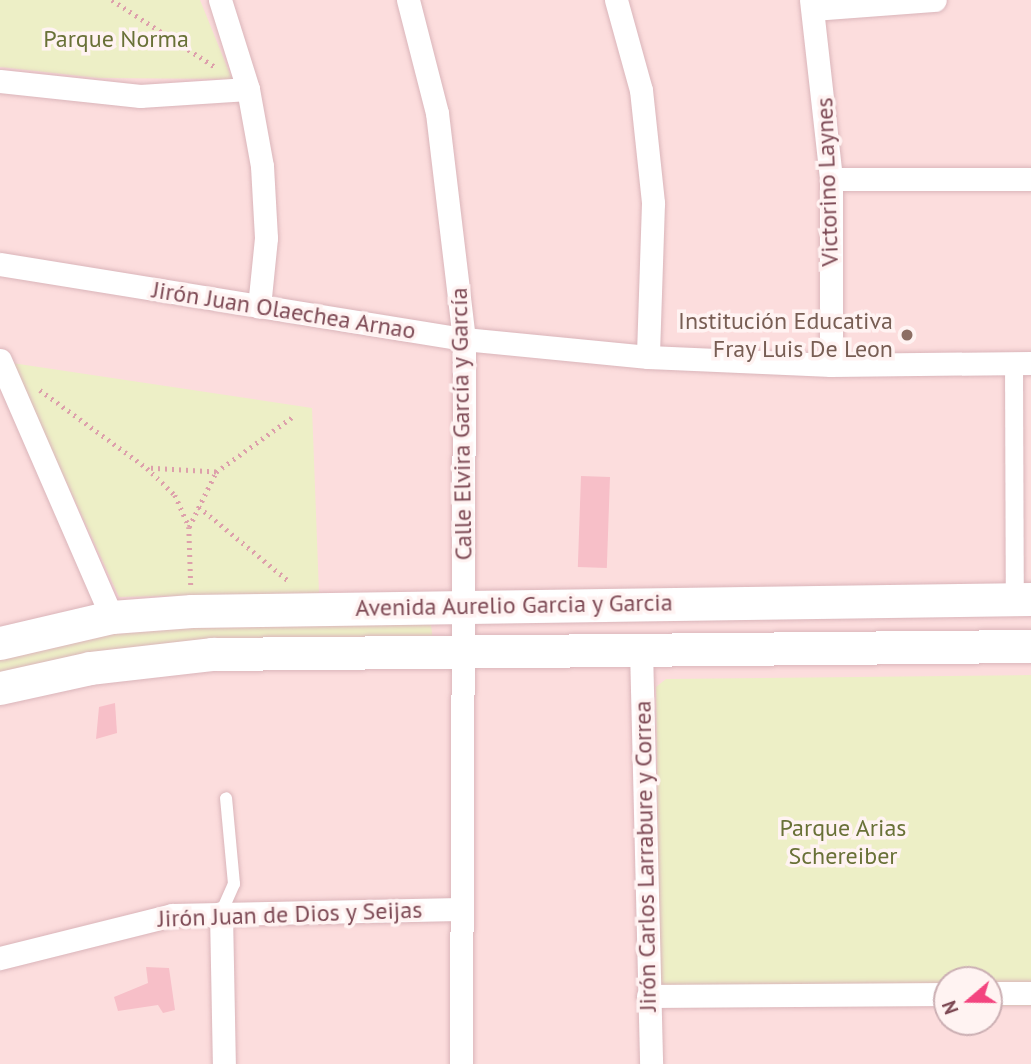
<!DOCTYPE html>
<html>
<head>
<meta charset="utf-8">
<style>
	body { margin:0 }
	#map { position:relative; width:1031px; height:1064px; overflow:hidden; background:#feebea; font-family:"PT Sans",sans-serif }
	div>[style] { position:absolute }
	[style*='--x'] { left:calc(var(--x)*1px); top:calc(var(--y)*1px); width:calc(var(--w)*1px); rotate:calc(var(--a)*1deg) }
	.residential>* { inset:0; background:#fcdddd }
	.green>* { inset:0; background:#edefc6 }
	.building>* { inset:0; background:#f7bfc8; transform-origin:0 0 }
	.path>* { height:4.5px; margin-top:-2.25px; transform-origin:0; background:repeating-linear-gradient(90deg,#dda0ab 0 2px,transparent 0 7px) }
	.roads { filter:drop-shadow(0 0 2px #dab5ba) drop-shadow(0 0 2px #dab5ba) }
	.service>* { height:12px; margin:-6px; padding:0 6px; transform-origin:6px; border-radius:6px; background:#fff }
	.pedestrian>* { height:18px; margin:-9px; padding:0 9px; transform-origin:9px; border-radius:9px; background:#fff }
	.minor>* { height:23px; margin:-11.5px; padding:0 11.5px; transform-origin:11.5px; border-radius:11.5px; background:#fff }
	.secondary>* { height:33px; margin:-16.5px; padding:0 16.5px; transform-origin:16.5px; border-radius:16.5px; background:#fff }
	.dots>* { width:19px; height:19px; translate:-50% -50%; box-sizing:border-box; border:4px solid #fff3f2; border-radius:50% }
	span { translate:-50% -50%; white-space:nowrap; text-align:center; line-height:1.15; -webkit-text-stroke:7px #fff3f2; paint-order:stroke }
	.park-label { font-size:24px; color:#697137 }
	.street-label { font-size:24px; color:#7d4954 }
	.education-label { font-size:24px; color:#785e54 }
	.right { translate:-100% -50%; text-align:right }
	.north { position:absolute; left:933px; top:966px; width:70px; height:70px; box-sizing:border-box; background:#fff3f2; border:2px solid #cbafb3; border-radius:50%; rotate:250deg; font-size:19px; font-weight:700; line-height:28px; text-align:center; color:#7d4954 }
	.north::after { content:''; display:block; margin:auto; width:24px; height:32px; background:#f3447f; clip-path:polygon(50% 0,100% 100%,50% 72%,0 100%) }
</style>
</head>
<body>
<div id="map">
	<div class="residential">
		<div style="clip-path:polygon(evenodd,0 0,1031px 0,1031px 1064px,0 1064px,0 0,947px 980px,989px 980px,989px 1022px,947px 1022px,947px 980px)"></div>
	</div>
	<div class="green">
		<div style="clip-path:polygon(0 0,200px 0,232px 79px,98px 78px,0 67px)"></div>
		<div style="clip-path:polygon(12px 363px,312px 408px,319px 593px,119px 597px)"></div>
		<div style="clip-path:polygon(430px 617px,433px 641px,0 682px,0 659px,104px 635px,291px 619px)"></div>
		<div style="clip-path:polygon(1031px 675px,1031px 1006px,989px 1006px,989px 980px,947px 980px,947px 1006px,660px 1008px,656px 687px,666px 679px)"></div>
	</div>
	<div class="building">
		<div style="left:581px;top:476px;width:29px;height:91px;rotate:2deg"></div>
		<div style="clip-path:polygon(115px 703px,117px 733px,96px 739px,99px 707px)"></div>
		<div style="clip-path:polygon(146px 967px,169px 968px,175px 1010px,163px 1013px,158px 1005px,118px 1011px,114px 997px,148px 983px)"></div>
	</div>
	<div class="path">
		<div style="--x:112;--y:0;--w:123;--a:33"></div>
		<div style="--x:40;--y:390;--w:132;--a:36.1"></div>
		<div style="--x:216;--y:472;--w:69;--a:-176.7"></div>
		<div style="--x:147;--y:468;--w:39;--a:44"></div>
		<div style="--x:175;--y:495;--w:35;--a:66"></div>
		<div style="--x:189;--y:527;--w:61;--a:-63.9"></div>
		<div style="--x:216;--y:472;--w:97;--a:-35.8"></div>
		<div style="--x:199;--y:507;--w:118;--a:39.5"></div>
		<div style="--x:189;--y:527;--w:59;--a:88.1"></div>
	</div>
	<div class="roads">
		<div class="service">
			<div style="--x:221;--y:913;--w:32;--a:-66"></div>
			<div style="--x:234;--y:884;--w:86;--a:-95.3"></div>
		</div>
		<div class="pedestrian">
			<div style="--x:1014;--y:363;--w:236;--a:89.8"></div>
		</div>
		<div class="minor">
			<div style="--x:220;--y:0;--w:93;--a:72.5"></div>
			<div style="--x:248;--y:89;--w:78;--a:79.7"></div>
			<div style="--x:262;--y:166;--w:72;--a:86.8"></div>
			<div style="--x:266;--y:238;--w:69;--a:95.8"></div>
			<div style="--x:408;--y:0;--w:117;--a:75.6"></div>
			<div style="--x:437;--y:113;--w:228;--a:83.2"></div>
			<div style="--x:464;--y:339;--w:725;--a:90.24"></div>
			<div style="--x:616;--y:0;--w:93;--a:74.5"></div>
			<div style="--x:641;--y:90;--w:114;--a:83.9"></div>
			<div style="--x:653;--y:203;--w:154;--a:91.9"></div>
			<div style="--x:811;--y:0;--w:180;--a:83.6"></div>
			<div style="--x:831;--y:179;--w:186;--a:90"></div>
			<div style="--x:814;--y:9;--w:121;--a:-4.3"></div>
			<div style="--x:0;--y:81;--w:141;--a:6.1"></div>
			<div style="--x:140;--y:96;--w:108;--a:-3.7"></div>
			<div style="--x:831;--y:179;--w:200;--a:0"></div>
			<div style="--x:0;--y:264;--w:470;--a:9.2"></div>
			<div style="--x:464;--y:339;--w:185;--a:5.6"></div>
			<div style="--x:648;--y:357;--w:183;--a:2.5"></div>
			<div style="--x:831;--y:365;--w:200;--a:-0.6"></div>
			<div style="--x:0;--y:360;--w:280;--a:66.5"></div>
			<div style="--x:641;--y:649;--w:415;--a:88.6"></div>
			<div style="--x:221;--y:913;--w:151;--a:88.9"></div>
			<div style="--x:0;--y:958;--w:177;--a:-14"></div>
			<div style="--x:172;--y:915;--w:288;--a:-1.2"></div>
			<div style="--x:989;--y:993;--w:42;--a:0"></div>
			<div style="--x:648;--y:996;--w:299;--a:-0.4"></div>
		</div>
		<div class="secondary">
			<div style="--x:0;--y:643;--w:115;--a:-13.1"></div>
			<div style="--x:112;--y:617;--w:80;--a:-4.3"></div>
			<div style="--x:192;--y:611;--w:839;--a:-0.82"></div>
			<div style="--x:0;--y:688;--w:92;--a:-12.5"></div>
			<div style="--x:90;--y:668;--w:123;--a:-6.5"></div>
			<div style="--x:212;--y:654;--w:819;--a:-0.56"></div>
		</div>
	</div>
	<div class="dots">
		<div style="left:907px;top:335px;background:#8d6e63"></div>
	</div>
	<div class="park-label">
		<span style="left:116px;top:39px">Parque Norma</span>
		<span style="left:843px;top:842px">Parque Arias<br>Schereiber</span>
	</div>
	<div class="street-label">
		<span style="left:827px;top:182px;rotate:-92deg">Victorino Laynes</span>
		<span style="left:284px;top:310px;rotate:9deg">Jirón Juan Olaechea Arnao</span>
		<span style="left:461px;top:424px;rotate:-91deg">Calle Elvira García y García</span>
		<span style="left:514px;top:605px;rotate:-1deg">Avenida Aurelio Garcia y Garcia</span>
		<span style="left:645px;top:856px;rotate:-91deg">Jirón Carlos Larrabure y Correa</span>
		<span style="left:290px;top:914px;rotate:-2deg">Jirón Juan de Dios y Seijas</span>
	</div>
	<div class="education-label">
		<span class="right" style="left:893px;top:335px">Institución Educativa<br>Fray Luis De Leon</span>
	</div>
	<div class="north">N</div>
</div>
</body>
</html>
